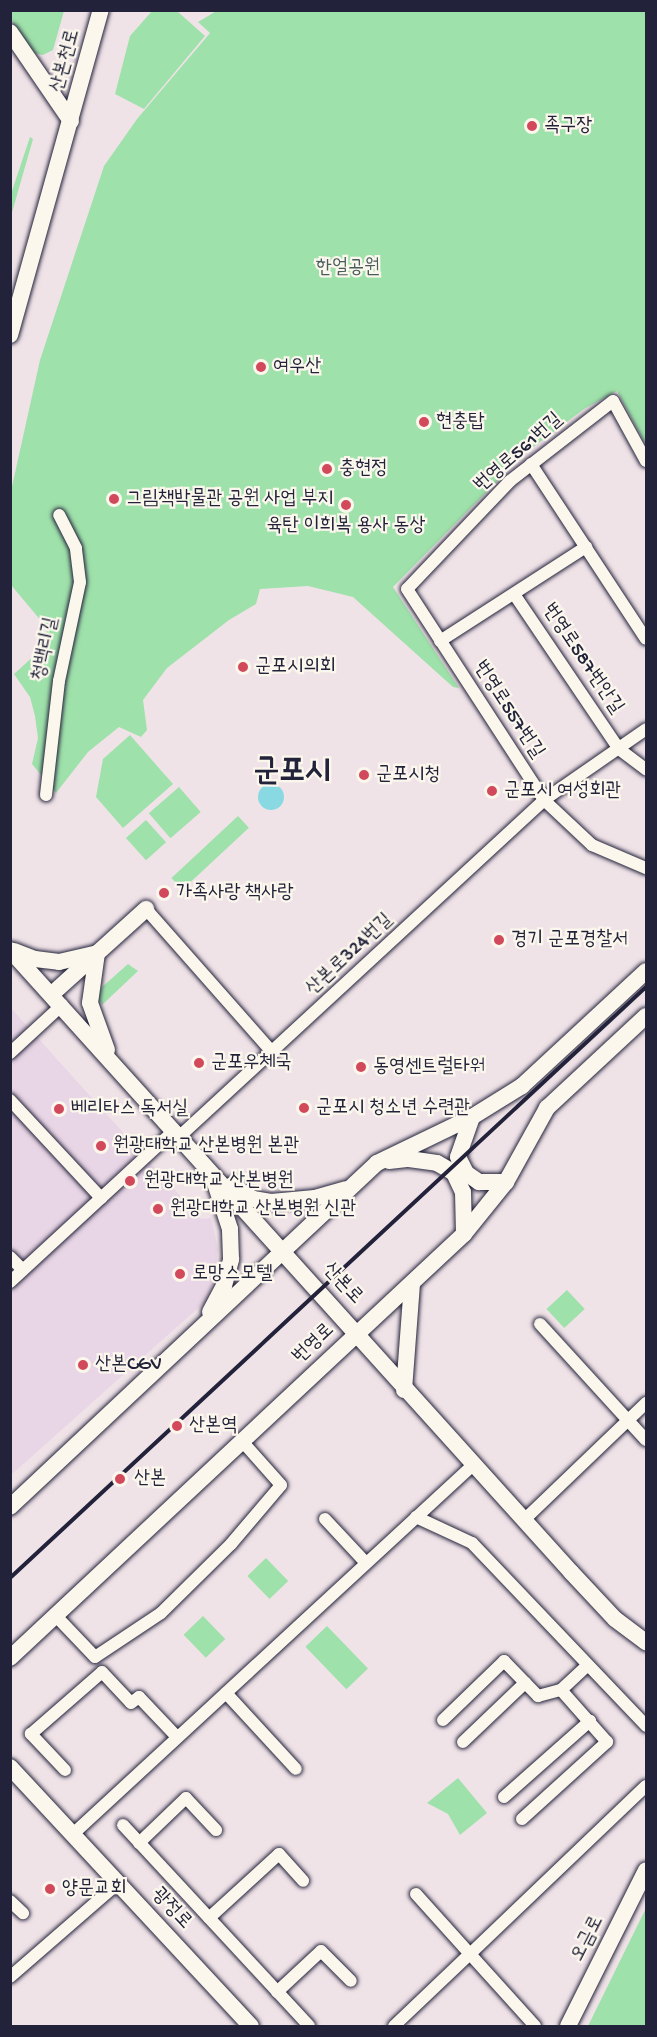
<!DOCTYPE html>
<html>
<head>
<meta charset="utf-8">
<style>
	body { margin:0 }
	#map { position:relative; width:657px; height:2037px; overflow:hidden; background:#f0e3e8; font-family:"Gochi Hand","Poor Story",sans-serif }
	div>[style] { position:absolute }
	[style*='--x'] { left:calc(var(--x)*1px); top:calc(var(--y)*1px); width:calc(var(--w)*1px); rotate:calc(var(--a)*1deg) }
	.built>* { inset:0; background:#e8d5e5 }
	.green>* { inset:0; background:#9fe1ab; transform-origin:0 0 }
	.water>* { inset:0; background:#88d9e2 }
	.round { border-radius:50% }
	.roads { filter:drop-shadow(0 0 2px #22223b) drop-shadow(0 0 2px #22223b) }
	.street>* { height:12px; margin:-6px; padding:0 6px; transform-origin:6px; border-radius:6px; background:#fbf7ec }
	.secondary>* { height:16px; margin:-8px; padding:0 8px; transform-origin:8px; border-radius:8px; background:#fbf7ec }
	.rail>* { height:4px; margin:-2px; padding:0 2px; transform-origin:2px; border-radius:2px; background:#22223b }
	.dots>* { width:16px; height:16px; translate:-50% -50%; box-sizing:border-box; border:3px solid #fbf7ec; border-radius:50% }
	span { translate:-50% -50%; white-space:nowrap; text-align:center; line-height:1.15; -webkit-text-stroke:4.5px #fbf7ec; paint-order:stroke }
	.street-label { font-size:20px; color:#22223b }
	.poi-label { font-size:20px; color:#22223b }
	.left { translate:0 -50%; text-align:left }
	.park-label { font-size:20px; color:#485b5d }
	.town-label { font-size:32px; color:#22223b; font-weight:700 }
	.frame { position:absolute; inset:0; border:12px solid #22223b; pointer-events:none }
</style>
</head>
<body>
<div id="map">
	<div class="built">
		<div style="clip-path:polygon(10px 1007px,201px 1219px,211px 1218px,218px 1249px,214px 1280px,206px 1301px,11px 1475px)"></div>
	</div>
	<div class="green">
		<div style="clip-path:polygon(218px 10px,646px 11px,646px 445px,617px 391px,584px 409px,524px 454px,393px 587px,459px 688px,453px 687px,353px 597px,308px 586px,260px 589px,256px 604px,229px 620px,167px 668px,143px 700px,147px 730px,141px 737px,119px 727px,88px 752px,56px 793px,32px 764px,38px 738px,35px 716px,30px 697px,14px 674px,36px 654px,48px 629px,11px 585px,11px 491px,40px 360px,104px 166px,137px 119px,210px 33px,198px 22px)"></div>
		<div style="clip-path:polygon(10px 11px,64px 11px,53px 50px,43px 55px,34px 53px,11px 19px)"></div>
		<div style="clip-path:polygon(152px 11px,177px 11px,205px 36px,144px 109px,115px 94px,130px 36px)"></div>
		<div style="clip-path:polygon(30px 137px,33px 139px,11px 216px,11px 194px)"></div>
		<div style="clip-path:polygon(130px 735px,173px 784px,123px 828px,96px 797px,103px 759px)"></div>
		<div style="left:179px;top:787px;width:33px;height:40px;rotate:49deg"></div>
		<div style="left:238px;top:816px;width:16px;height:91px;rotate:47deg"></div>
		<div style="left:146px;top:820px;width:30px;height:27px;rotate:48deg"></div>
		<div style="clip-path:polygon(128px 964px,138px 971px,102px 1005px,98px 997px,102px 987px)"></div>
		<div style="left:567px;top:1290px;width:26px;height:28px;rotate:47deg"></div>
		<div style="left:266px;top:1558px;width:32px;height:26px;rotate:46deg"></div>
		<div style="left:203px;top:1616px;width:32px;height:27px;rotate:46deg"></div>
		<div style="left:327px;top:1626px;width:59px;height:30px;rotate:46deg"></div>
		<div style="clip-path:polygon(458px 1778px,487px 1813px,460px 1835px,448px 1814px,427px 1803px)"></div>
		<div style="clip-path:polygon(646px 1908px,646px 2026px,588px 2026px)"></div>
	</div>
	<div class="water">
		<div class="round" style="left:258px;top:784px;width:26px;height:26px"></div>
	</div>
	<div class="roads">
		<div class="street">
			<div style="--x:646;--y:461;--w:68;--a:-118.8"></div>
			<div style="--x:613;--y:401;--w:130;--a:142.2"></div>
			<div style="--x:510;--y:481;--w:149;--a:133.6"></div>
			<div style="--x:407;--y:589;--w:252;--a:57"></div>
			<div style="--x:544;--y:800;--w:66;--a:43.2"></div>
			<div style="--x:592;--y:845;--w:59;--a:23.1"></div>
			<div style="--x:531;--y:464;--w:209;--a:56.7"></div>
			<div style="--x:514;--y:594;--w:187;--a:55.9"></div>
			<div style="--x:619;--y:749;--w:34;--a:37"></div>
			<div style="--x:440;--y:641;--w:174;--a:-32.8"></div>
			<div style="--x:46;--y:795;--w:115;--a:-83.5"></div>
			<div style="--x:59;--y:681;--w:101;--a:-78"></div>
			<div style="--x:80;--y:582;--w:34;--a:-97"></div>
			<div style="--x:76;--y:548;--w:37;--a:-117"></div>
			<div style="--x:146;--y:909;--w:192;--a:48.6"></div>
			<div style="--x:10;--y:1053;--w:71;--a:-42.7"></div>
			<div style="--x:10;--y:1100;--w:134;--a:47.1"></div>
			<div style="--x:180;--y:1136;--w:495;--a:-42.7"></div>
			<div style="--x:544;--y:800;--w:124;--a:-34.8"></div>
			<div style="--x:10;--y:1257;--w:18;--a:45"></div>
			<div style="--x:10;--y:1282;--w:224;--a:-42.7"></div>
			<div style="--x:540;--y:1324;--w:157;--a:47.6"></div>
			<div style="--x:416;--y:1517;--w:62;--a:24.9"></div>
			<div style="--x:472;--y:1543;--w:253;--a:46.4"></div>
			<div style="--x:325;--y:1519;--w:60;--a:47"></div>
			<div style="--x:525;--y:1519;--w:168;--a:-43.8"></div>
			<div style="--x:55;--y:1615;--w:58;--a:46.4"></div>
			<div style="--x:95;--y:1657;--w:79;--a:-33.7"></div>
			<div style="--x:161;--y:1613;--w:98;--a:-44.6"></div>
			<div style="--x:231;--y:1544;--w:77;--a:-49.7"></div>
			<div style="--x:281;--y:1485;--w:60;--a:-131.6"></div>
			<div style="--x:226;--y:1693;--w:103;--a:47.4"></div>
			<div style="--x:443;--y:1720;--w:85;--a:-44"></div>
			<div style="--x:504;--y:1661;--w:49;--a:45.8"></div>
			<div style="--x:538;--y:1696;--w:24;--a:-15"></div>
			<div style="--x:463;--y:1742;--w:86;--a:-43.6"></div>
			<div style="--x:65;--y:1770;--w:50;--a:-133.4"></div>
			<div style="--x:31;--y:1734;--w:94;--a:-41.1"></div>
			<div style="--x:102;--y:1672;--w:42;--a:46.9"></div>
			<div style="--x:131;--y:1703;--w:10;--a:-37"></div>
			<div style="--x:139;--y:1697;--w:55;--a:46.5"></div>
			<div style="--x:504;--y:1797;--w:115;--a:-41.5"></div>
			<div style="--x:522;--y:1819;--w:115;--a:-42.2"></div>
			<div style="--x:607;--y:1742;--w:69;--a:-131.5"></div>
			<div style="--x:561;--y:1690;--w:35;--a:-43"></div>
			<div style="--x:123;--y:1825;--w:274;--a:47.2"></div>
			<div style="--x:73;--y:1834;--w:544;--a:-42.69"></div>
			<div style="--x:139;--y:1843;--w:65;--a:-43.8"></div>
			<div style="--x:186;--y:1798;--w:44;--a:46.8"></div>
			<div style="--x:416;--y:1894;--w:81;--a:48"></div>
			<div style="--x:470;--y:1954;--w:243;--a:-43.7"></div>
			<div style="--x:10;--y:1901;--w:18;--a:43"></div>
			<div style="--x:209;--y:1918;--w:95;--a:-42.4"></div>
			<div style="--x:279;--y:1854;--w:36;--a:48"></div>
			<div style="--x:10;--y:1977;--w:143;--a:-41"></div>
			<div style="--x:277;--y:1992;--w:60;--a:-43"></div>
			<div style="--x:321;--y:1951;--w:42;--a:45"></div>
			<div style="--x:394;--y:2026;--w:105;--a:-43.5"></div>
			<div style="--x:470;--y:1954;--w:97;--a:47.9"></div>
		</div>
		<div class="secondary">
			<div style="--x:10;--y:32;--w:108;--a:55.6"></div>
			<div style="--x:10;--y:335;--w:337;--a:-74.4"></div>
			<div style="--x:10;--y:950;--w:838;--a:47.95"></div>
			<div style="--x:571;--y:1572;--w:64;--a:46.9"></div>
			<div style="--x:615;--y:1619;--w:39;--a:37"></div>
			<div style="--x:14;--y:951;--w:22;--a:21"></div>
			<div style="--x:35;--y:959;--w:24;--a:7"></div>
			<div style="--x:59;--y:962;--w:39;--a:-13"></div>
			<div style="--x:97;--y:953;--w:50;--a:98"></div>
			<div style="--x:90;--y:1003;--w:50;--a:70.1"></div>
			<div style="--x:52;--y:994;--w:127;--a:-42.1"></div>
			<div style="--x:472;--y:1117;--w:42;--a:109.3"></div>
			<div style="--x:458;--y:1157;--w:18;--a:63"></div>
			<div style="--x:466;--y:1173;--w:16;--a:35"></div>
			<div style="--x:479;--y:1182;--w:27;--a:0"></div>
			<div style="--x:389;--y:1161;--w:20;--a:-6"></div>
			<div style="--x:409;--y:1159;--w:28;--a:8"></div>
			<div style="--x:437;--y:1163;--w:20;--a:30"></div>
			<div style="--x:454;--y:1173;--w:21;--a:65"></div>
			<div style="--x:463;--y:1192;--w:42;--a:88.6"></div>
			<div style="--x:232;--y:1185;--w:25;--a:34"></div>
			<div style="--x:253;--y:1199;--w:18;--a:9"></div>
			<div style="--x:271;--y:1202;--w:44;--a:-5.2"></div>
			<div style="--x:315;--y:1198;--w:32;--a:-16"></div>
			<div style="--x:210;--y:1312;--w:30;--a:-62"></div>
			<div style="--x:224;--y:1286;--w:28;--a:-75"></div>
			<div style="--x:231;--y:1259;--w:30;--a:-92"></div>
			<div style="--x:230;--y:1229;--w:55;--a:-108.1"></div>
			<div style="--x:404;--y:1390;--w:107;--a:-85.7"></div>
			<div style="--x:10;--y:1507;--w:503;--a:-43.15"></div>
			<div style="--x:377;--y:1163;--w:106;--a:-25.8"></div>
			<div style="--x:472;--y:1117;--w:59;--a:-31.8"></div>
			<div style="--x:522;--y:1086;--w:169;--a:-42.8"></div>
			<div style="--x:10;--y:1658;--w:621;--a:-43.04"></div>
			<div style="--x:464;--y:1234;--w:67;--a:-51.1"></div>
			<div style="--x:506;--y:1182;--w:85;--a:-61"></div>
			<div style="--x:547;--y:1108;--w:135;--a:-42.9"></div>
			<div style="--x:10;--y:1767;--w:354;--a:47.1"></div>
			<div style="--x:568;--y:2026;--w:174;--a:-63.4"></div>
		</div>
	</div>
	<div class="rail">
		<div style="--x:10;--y:1578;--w:868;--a:-42.9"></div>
	</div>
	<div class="dots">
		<div style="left:532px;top:126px;background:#d1495b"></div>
		<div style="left:261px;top:367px;background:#d1495b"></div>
		<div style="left:424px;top:422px;background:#d1495b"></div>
		<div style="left:327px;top:469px;background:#d1495b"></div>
		<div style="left:114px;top:499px;background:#d1495b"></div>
		<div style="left:346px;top:505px;background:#d1495b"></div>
		<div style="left:243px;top:667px;background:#d1495b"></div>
		<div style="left:364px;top:775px;background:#d1495b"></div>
		<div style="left:492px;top:791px;background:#d1495b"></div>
		<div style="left:164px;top:893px;background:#d1495b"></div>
		<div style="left:499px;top:940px;background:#d1495b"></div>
		<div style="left:199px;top:1063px;background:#d1495b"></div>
		<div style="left:361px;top:1067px;background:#d1495b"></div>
		<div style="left:304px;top:1108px;background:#d1495b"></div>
		<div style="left:59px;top:1109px;background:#d1495b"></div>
		<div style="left:101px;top:1146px;background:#d1495b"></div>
		<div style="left:130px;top:1181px;background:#d1495b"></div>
		<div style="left:158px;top:1209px;background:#d1495b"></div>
		<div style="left:180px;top:1274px;background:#d1495b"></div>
		<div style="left:83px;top:1365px;background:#d1495b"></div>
		<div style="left:177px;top:1426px;background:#d1495b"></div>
		<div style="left:120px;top:1479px;background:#d1495b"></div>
		<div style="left:50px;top:1889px;background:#d1495b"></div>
	</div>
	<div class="street-label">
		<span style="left:66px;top:61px;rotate:-75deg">산본천로</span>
		<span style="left:519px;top:453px;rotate:-41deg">번영로561번길</span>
		<span style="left:46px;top:649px;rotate:-78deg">청백리길</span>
		<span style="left:582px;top:659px;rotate:56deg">번영로587번안길</span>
		<span style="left:508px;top:710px;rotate:57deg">번영로557번길</span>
		<span style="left:350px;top:955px;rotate:-43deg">산본로324번길</span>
		<span style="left:342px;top:1284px;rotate:47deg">산본로</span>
		<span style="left:314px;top:1344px;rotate:-43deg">번영로</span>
		<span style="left:171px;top:1909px;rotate:47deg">광정로</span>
		<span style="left:588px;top:1939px;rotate:-63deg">오금로</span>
	</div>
	<div class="poi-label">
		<span class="left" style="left:544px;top:126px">족구장</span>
		<span class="left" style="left:273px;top:367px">여우산</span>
		<span class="left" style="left:436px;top:422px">현충탑</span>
		<span class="left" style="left:339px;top:469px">충현정</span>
		<span class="left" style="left:126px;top:499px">그림책박물관 공원 사업 부지</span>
		<span style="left:346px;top:526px">육탄 이희복 용사 동상</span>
		<span class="left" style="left:255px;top:667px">군포시의회</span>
		<span class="left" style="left:376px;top:775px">군포시청</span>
		<span class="left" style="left:504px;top:791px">군포시 여성회관</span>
		<span class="left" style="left:176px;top:893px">가족사랑 책사랑</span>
		<span class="left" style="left:511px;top:940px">경기 군포경찰서</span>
		<span class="left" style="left:211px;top:1063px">군포우체국</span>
		<span class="left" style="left:373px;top:1067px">동영센트럴타워</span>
		<span class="left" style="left:316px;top:1108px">군포시 청소년 수련관</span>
		<span class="left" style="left:71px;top:1109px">베리타스 독서실</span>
		<span class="left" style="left:113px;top:1146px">원광대학교 산본병원 본관</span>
		<span class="left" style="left:144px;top:1181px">원광대학교 산본병원</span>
		<span class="left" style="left:170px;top:1209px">원광대학교 산본병원 신관</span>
		<span class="left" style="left:192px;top:1274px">로망스모텔</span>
		<span class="left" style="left:95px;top:1365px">산본CGV</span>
		<span class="left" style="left:189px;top:1426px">산본역</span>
		<span class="left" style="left:134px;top:1479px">산본</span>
		<span class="left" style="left:62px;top:1889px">양문교회</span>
	</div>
	<div class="park-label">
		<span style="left:348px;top:268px">한얼공원</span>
	</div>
	<div class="town-label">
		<span style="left:292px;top:773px">군포시</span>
	</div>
	<div class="frame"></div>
</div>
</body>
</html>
